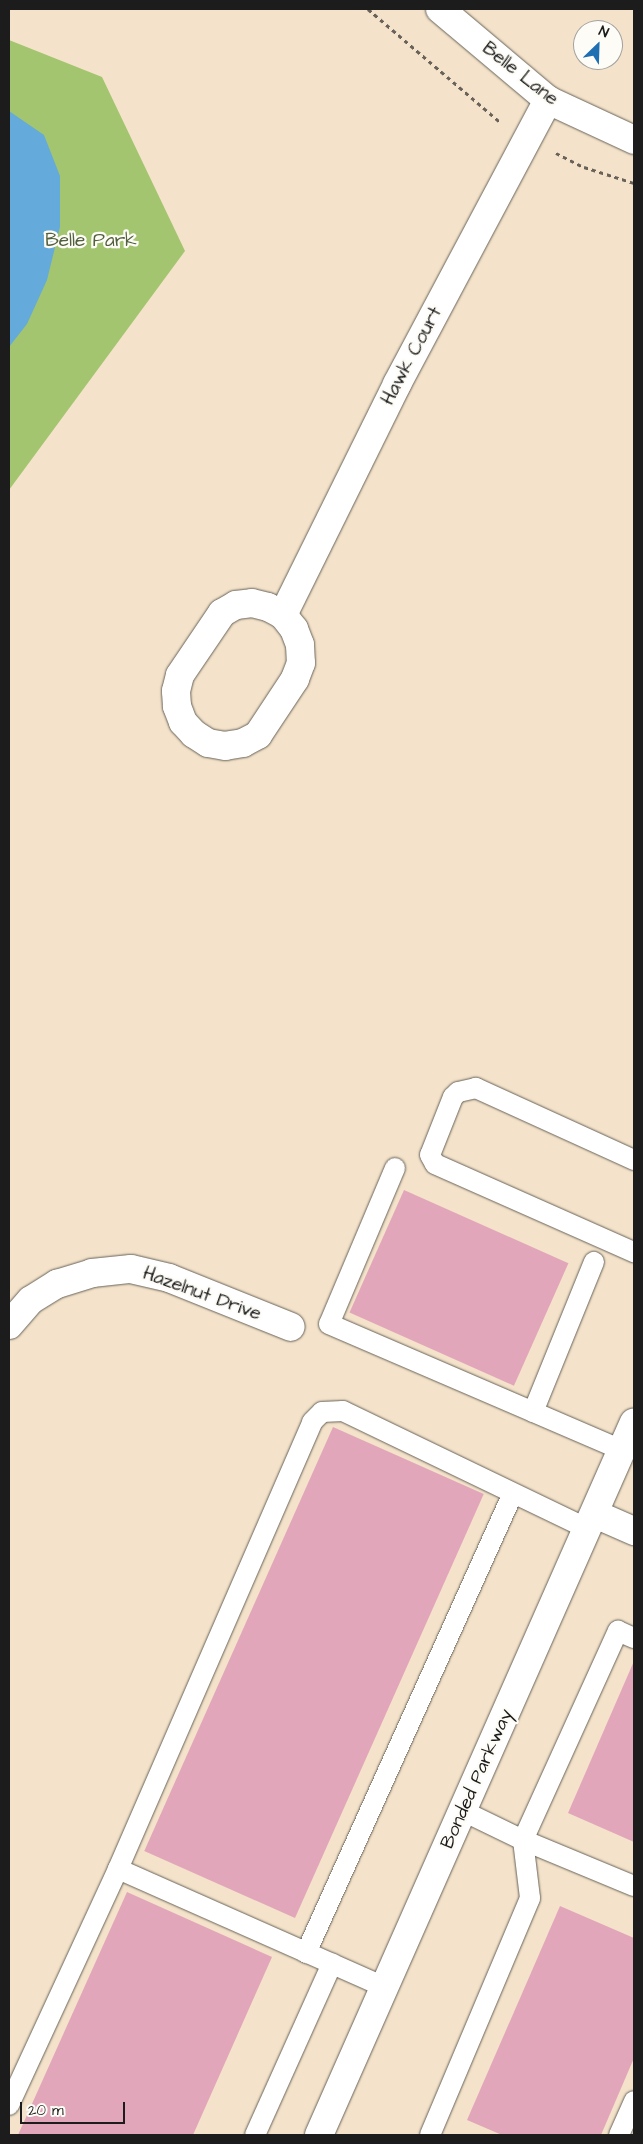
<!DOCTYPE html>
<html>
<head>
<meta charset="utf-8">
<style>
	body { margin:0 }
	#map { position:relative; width:643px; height:2144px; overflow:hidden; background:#f4e3ca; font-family:"Architects Daughter",sans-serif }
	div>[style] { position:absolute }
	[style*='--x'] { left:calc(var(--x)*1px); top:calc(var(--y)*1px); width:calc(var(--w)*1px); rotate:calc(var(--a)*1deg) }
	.green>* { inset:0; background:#a3c56f }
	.water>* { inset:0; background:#64aada }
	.building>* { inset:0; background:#e2a6ba; transform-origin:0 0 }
	.path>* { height:3px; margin-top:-1.5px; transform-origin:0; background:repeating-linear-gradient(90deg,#686259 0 4px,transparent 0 8px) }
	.roads { filter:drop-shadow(0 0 1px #686259) drop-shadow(0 0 1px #686259) }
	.service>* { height:20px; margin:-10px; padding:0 10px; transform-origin:10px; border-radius:10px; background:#fff }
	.minor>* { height:28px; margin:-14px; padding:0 14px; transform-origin:14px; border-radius:14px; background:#fff }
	span { translate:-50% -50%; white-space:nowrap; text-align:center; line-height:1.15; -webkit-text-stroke:4.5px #fdfcf7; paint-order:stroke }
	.street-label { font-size:19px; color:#1c1c1c }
	.park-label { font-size:19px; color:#52603d }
	.frame { position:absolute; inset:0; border:10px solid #1c1c1c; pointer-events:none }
	.north { position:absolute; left:573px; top:20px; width:50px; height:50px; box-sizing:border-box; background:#fdfcf7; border:1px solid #a3a29f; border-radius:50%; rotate:24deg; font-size:14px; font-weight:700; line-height:20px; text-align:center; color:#1c1c1c }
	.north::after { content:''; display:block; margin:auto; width:18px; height:22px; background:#1f6fb2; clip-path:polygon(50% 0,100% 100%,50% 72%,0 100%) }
	.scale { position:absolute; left:20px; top:2102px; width:105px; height:22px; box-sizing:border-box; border:2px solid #1c1c1c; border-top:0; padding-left:6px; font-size:15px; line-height:18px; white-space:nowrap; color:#1c1c1c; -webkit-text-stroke:4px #fdfcf7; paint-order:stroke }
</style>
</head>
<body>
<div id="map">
	<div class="green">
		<div style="clip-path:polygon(9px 40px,102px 77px,185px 251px,9px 490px)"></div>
	</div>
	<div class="water">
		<div style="clip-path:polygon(9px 111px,44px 135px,60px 176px,60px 227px,47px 280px,27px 324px,9px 347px)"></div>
	</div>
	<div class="building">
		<div style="left:404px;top:1190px;width:180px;height:134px;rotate:24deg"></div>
		<div style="left:333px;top:1427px;width:165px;height:464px;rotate:24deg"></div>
		<div style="clip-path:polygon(634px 1661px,634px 1842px,568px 1813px)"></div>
		<div style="clip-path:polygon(127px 1892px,272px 1957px,193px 2135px,18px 2135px)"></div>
		<div style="clip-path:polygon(560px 1906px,634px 1938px,634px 2058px,601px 2135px,502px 2135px,467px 2120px)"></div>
	</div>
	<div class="path">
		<div style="--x:368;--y:9;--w:174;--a:40.6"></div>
		<div style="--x:556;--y:153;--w:31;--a:27"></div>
		<div style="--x:584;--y:167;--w:52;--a:17.7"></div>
	</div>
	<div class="roads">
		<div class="service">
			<div style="--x:634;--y:1160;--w:174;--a:-155.5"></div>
			<div style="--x:476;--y:1088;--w:18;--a:167"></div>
			<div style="--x:458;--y:1092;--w:7;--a:135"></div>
			<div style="--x:453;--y:1097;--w:62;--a:111.6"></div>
			<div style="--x:430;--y:1155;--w:10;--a:61"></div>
			<div style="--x:435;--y:1164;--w:218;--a:23.9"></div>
			<div style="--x:395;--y:1168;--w:169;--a:112.9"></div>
			<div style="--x:329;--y:1324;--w:319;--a:23.3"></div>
			<div style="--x:533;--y:1412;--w:162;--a:-67.9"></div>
			<div style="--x:463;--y:1811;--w:67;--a:25.8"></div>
			<div style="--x:523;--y:1840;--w:120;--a:22.5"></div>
			<div style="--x:118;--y:1869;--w:291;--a:23.9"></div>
			<div style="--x:306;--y:1953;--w:504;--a:-65.77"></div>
			<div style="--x:9;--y:2105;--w:260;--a:-65.2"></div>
			<div style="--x:118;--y:1869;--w:487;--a:-66.5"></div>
			<div style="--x:312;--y:1422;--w:14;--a:-45"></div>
			<div style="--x:322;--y:1412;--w:21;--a:-3"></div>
			<div style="--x:343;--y:1411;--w:272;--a:25.7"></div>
			<div style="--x:255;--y:2135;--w:188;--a:-65.8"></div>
			<div style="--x:430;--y:2135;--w:257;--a:-67.1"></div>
			<div style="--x:530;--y:1898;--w:58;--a:-96.9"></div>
			<div style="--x:523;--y:1840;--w:230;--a:-65.6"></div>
			<div style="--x:618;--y:1631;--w:17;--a:24"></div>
			<div style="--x:619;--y:2135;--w:37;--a:-66"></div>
		</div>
		<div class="minor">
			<div style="--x:440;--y:9;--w:141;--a:40.1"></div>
			<div style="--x:548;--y:100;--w:95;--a:24.9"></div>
			<div style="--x:252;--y:603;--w:16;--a:14"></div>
			<div style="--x:268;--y:607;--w:17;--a:28"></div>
			<div style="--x:283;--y:615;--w:18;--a:52"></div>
			<div style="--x:294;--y:629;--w:17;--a:69"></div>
			<div style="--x:300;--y:645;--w:18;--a:87"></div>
			<div style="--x:301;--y:663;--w:17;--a:111"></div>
			<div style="--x:295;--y:679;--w:67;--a:123.5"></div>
			<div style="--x:258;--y:735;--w:17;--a:152"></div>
			<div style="--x:243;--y:743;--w:18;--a:171"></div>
			<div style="--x:225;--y:746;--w:17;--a:-170"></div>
			<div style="--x:208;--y:743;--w:17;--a:-147"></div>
			<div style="--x:194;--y:734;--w:16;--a:-133"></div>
			<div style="--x:183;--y:722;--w:17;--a:-111"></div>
			<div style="--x:177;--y:706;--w:15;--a:-94"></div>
			<div style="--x:176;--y:691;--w:16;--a:-76"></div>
			<div style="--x:180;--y:675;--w:75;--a:-55.9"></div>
			<div style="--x:222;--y:613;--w:16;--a:-30"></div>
			<div style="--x:236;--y:605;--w:16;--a:-7"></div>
			<div style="--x:283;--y:615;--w:258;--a:-63.7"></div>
			<div style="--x:397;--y:384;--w:322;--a:-62"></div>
			<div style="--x:9;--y:1325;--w:33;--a:-49"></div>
			<div style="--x:31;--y:1300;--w:31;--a:-32"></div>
			<div style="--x:57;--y:1284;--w:37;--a:-17"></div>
			<div style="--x:92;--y:1273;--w:39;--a:-6"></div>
			<div style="--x:131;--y:1269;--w:39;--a:13"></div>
			<div style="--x:169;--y:1278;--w:131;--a:21.9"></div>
			<div style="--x:595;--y:1514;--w:43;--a:23.6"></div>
			<div style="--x:319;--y:2135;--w:779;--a:-66.16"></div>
		</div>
	</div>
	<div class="street-label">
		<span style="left:520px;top:74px;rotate:38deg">Belle Lane</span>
		<span style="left:412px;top:356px;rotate:-62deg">Hawk Court</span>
		<span style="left:202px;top:1294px;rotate:20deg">Hazelnut Drive</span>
		<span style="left:477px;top:1779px;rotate:-66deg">Bonded Parkway</span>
	</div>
	<div class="park-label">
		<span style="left:91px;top:241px">Belle Park</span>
	</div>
	<div class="frame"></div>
	<div class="north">N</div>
	<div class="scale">20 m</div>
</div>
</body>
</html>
